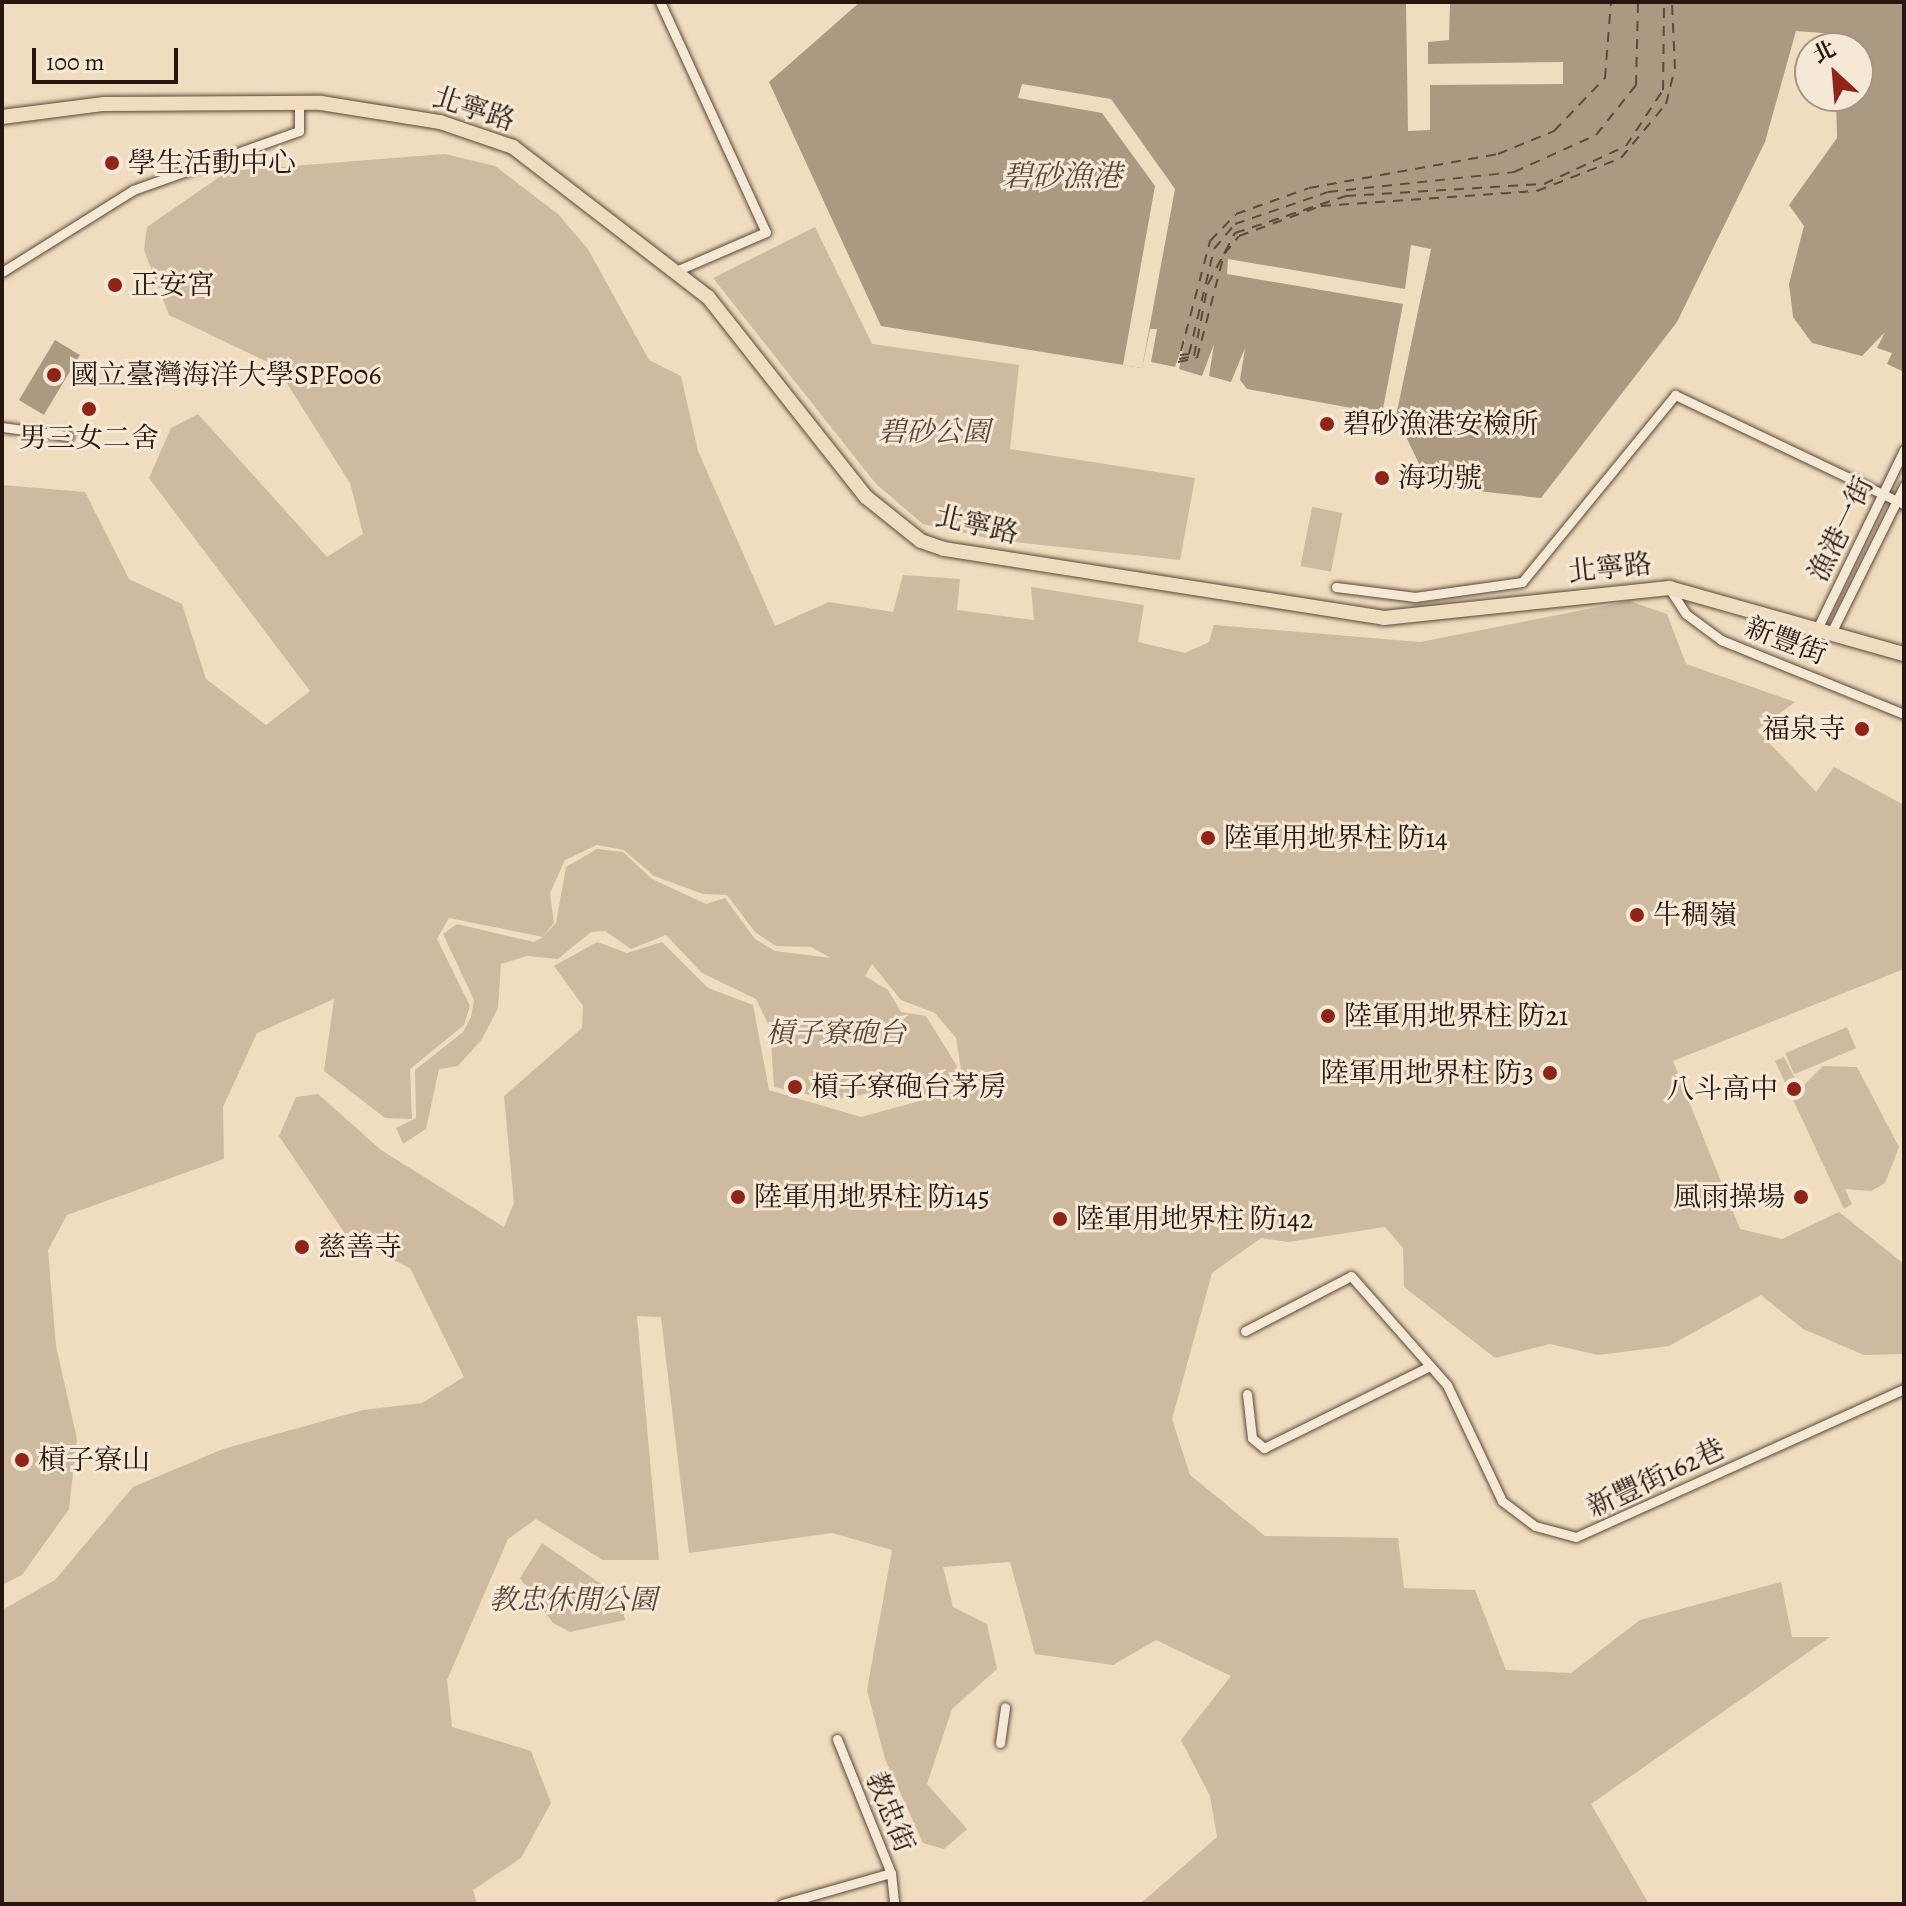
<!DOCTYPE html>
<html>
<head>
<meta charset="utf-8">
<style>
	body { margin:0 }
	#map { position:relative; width:1906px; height:1906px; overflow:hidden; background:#f0dcbe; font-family:Alegreya,"Noto Serif TC",serif }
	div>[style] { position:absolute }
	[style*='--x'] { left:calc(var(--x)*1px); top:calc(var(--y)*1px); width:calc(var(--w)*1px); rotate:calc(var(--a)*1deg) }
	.green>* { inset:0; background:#cebaa0; transform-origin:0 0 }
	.water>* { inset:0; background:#ac9982; transform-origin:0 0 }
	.pier>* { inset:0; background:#f0dcbe }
	.ferry>* { height:2px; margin-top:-1px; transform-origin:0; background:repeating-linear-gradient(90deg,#5d4a3c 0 10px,transparent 0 18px) }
	.roads { filter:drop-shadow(0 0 2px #5a483a) drop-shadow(0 0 2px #5a483a) }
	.street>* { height:9px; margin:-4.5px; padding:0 4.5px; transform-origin:4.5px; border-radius:4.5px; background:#f5e8d5 }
	.primary>* { height:14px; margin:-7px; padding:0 7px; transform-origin:7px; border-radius:7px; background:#f0dcbe }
	.dots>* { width:22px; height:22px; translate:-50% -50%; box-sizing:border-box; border:4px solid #f5e8d5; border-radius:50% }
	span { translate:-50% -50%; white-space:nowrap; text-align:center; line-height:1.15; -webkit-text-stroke:6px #f5e8d5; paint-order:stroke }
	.street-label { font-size:28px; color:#28160e }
	.poi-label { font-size:28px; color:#28160e }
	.left { translate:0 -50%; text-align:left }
	.right { translate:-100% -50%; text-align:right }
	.park-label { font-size:28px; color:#5a473a; font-style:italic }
	.water-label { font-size:30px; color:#5d4a3c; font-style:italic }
	.frame { position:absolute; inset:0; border:4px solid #28160e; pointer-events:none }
	.north { position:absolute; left:1794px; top:32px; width:80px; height:80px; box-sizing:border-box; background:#f5e8d5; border:2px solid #a39485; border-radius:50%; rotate:334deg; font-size:22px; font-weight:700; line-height:32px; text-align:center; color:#28160e }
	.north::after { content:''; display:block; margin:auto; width:28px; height:36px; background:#8f2418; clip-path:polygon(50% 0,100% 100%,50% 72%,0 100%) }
	.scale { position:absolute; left:32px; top:48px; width:146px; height:36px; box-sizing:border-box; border:4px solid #28160e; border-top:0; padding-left:10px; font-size:24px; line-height:28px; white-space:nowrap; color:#28160e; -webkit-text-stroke:6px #f5e8d5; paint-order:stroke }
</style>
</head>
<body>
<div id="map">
	<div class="green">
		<div style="clip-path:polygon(evenodd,445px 154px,495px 166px,558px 214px,588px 249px,649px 360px,681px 376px,698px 451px,775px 626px,829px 602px,893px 612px,903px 575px,960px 579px,957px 610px,1034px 620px,1031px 587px,1144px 605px,1138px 642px,1185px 653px,1209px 642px,1214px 625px,1420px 642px,1629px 601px,1667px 614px,1686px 664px,1795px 702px,1757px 730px,1816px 792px,1834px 767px,1904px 805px,1904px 969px,1673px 1061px,1740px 1229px,1782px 1239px,1839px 1212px,1904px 1264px,1904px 1354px,1864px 1355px,1803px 1329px,1761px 1295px,1669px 1346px,1598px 1355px,1550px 1344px,1495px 1358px,1404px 1287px,1403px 1248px,1385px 1227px,1288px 1242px,1261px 1238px,1212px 1273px,1172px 1419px,1190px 1475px,1265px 1536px,1398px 1538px,1404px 1588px,1475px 1590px,1506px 1670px,1571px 1673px,1640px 1620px,1781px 1582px,1792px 1637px,1830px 1637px,1591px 1804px,1649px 1904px,1140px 1904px,1217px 1837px,1210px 1796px,1181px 1740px,1231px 1676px,1156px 1640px,1113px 1665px,1035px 1654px,1010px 1562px,943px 1567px,953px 1607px,987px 1624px,997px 1669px,952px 1709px,927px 1784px,967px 1829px,944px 1849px,923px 1843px,885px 1759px,867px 1690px,892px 1550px,832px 1533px,689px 1553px,661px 1317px,637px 1316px,659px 1560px,603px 1560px,536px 1519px,508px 1539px,447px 1680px,452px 1727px,531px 1751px,551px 1803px,521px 1858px,473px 1890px,477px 1904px,2px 1904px,2px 1610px,55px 1580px,133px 1487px,223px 1449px,363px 1410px,422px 1403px,464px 1377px,410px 1268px,348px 1238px,279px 1136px,296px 1097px,318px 1094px,381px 1150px,504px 1227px,514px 1203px,504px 1096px,582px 1028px,583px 1006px,554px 966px,597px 942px,627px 953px,662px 942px,708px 988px,753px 1005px,769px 1090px,861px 1117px,964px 1089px,956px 1038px,935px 1013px,901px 1000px,872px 964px,865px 976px,888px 990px,901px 1012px,926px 1016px,957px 1066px,953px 1086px,909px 1099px,875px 1092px,833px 1100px,774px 1087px,770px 1028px,756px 999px,702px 973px,666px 935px,631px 949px,605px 931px,591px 932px,558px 959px,527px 956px,501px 964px,498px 1008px,482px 1039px,458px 1066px,439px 1069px,426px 1129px,403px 1144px,396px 1128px,416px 1118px,415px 1070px,463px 1032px,471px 1017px,474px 1000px,443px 934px,457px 924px,534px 942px,543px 937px,449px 918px,437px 939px,470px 1006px,464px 1025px,410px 1069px,412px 1119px,385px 1118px,324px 1071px,334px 999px,257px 1033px,223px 1107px,224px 1159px,67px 1215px,48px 1250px,56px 1346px,77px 1439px,69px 1509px,22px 1575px,2px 1585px,2px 485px,85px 492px,129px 579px,182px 604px,206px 679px,266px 725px,310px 691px,149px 478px,171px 428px,198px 414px,327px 557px,363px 534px,350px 483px,276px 366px,169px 315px,144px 250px,147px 227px,228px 171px,445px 154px,597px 845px,624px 850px,654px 876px,703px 894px,727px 895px,755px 932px,776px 946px,811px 947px,831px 958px,775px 951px,755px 939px,725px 898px,706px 904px,652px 879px,623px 852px,597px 849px,566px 867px,556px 923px,543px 936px,554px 923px,550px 893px,565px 860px,597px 845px)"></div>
		<div style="clip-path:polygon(815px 227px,872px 344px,1019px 365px,1010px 449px,1195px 478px,1180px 560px,996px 540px,923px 524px,876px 484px,713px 278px)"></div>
		<div style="left:1312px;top:507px;width:31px;height:60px;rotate:11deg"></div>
		<div style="left:1847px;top:1027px;width:23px;height:67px;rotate:67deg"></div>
		<div style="clip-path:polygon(1784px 1057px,1800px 1089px,1823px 1066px,1857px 1067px,1899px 1147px,1885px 1183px,1871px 1191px,1845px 1189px,1852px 1204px,1844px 1209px,1775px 1061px)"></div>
		<div style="clip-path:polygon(542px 1543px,620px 1597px,625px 1620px,570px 1632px,553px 1623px,520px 1578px)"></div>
	</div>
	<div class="water">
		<div style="clip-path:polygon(860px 2px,1406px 2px,1408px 131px,1430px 130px,1430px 85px,1563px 84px,1563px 62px,1428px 64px,1428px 42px,1449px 40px,1450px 2px,1904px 2px,1904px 372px,1887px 364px,1892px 353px,1877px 348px,1885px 332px,1862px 356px,1812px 343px,1793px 317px,1789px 284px,1804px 226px,1789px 205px,1837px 138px,1836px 96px,1858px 96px,1858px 48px,1836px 48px,1835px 34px,1796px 31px,1765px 142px,1677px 322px,1541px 498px,1440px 487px,1423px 472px,1396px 416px,1247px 389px,1240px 380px,1245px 348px,1231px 382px,1209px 376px,1214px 344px,1202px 376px,1179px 369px,1185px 339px,1175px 367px,1151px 362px,1157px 329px,1150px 329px,1142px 368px,881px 326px,769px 82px)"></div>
		<div style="left:55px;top:340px;width:29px;height:70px;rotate:31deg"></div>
	</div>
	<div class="pier">
		<div style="clip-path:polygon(1022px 84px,1111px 99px,1175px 189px,1142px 368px,1123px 365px,1155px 186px,1102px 113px,1018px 98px)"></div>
		<div style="clip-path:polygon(1411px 245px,1431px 249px,1396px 416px,1382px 414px,1403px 304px,1227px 274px,1228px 259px,1405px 289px)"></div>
	</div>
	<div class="ferry">
		<div style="--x:1181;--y:351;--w:114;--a:-75.2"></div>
		<div style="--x:1210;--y:241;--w:37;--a:-46"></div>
		<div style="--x:1236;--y:214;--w:77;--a:-19.6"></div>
		<div style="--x:1309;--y:188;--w:192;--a:-10.2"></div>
		<div style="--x:1498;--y:154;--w:61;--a:-22.3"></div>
		<div style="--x:1554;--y:131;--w:74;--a:-46.1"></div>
		<div style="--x:1605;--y:78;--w:76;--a:-85.5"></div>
		<div style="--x:1180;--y:355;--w:9;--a:-6"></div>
		<div style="--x:1189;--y:354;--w:108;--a:-76.6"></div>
		<div style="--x:1214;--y:249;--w:33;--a:-50"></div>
		<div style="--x:1235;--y:224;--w:98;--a:-19"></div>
		<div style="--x:1328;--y:192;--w:187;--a:-6.1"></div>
		<div style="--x:1514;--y:172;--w:90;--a:-24.3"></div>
		<div style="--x:1596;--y:135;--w:64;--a:-51.3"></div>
		<div style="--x:1636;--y:85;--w:83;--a:-88.6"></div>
		<div style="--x:1179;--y:359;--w:15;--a:-11"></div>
		<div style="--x:1194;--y:356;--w:73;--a:-79"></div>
		<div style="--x:1208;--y:284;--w:58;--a:-62.1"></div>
		<div style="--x:1235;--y:233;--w:117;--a:-18.4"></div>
		<div style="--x:1346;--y:196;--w:198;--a:-3.5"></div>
		<div style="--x:1544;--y:184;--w:90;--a:-24.9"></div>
		<div style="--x:1626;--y:146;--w:67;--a:-56.5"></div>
		<div style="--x:1663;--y:90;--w:88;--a:-89.3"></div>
		<div style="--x:1178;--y:362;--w:19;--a:-12"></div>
		<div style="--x:1197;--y:358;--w:107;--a:-75.4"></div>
		<div style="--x:1224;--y:254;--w:23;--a:-50"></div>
		<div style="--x:1239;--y:236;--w:87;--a:-20.1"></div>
		<div style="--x:1321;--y:206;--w:217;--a:-4"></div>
		<div style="--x:1537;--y:191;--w:90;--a:-21.4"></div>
		<div style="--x:1621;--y:158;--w:70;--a:-50.2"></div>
		<div style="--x:1666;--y:104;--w:36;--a:-76"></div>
		<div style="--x:1675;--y:69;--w:67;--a:-92.6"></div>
	</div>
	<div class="roads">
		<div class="street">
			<div style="--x:660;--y:2;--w:253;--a:65.3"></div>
			<div style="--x:766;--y:232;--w:96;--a:156.6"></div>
			<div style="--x:2;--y:272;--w:155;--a:-32"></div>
			<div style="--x:133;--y:190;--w:176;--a:-19.6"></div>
			<div style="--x:299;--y:131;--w:28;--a:-90"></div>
			<div style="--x:2;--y:427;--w:67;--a:7.8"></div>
			<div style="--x:1336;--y:587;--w:80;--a:7.2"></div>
			<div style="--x:1415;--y:597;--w:108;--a:-8"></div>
			<div style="--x:1522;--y:582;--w:242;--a:-50.7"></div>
			<div style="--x:1675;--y:395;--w:254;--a:25.5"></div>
			<div style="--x:1669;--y:588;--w:31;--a:57"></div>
			<div style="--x:1686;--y:614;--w:44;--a:36.6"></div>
			<div style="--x:1721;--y:640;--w:197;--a:22"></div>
			<div style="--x:1818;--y:627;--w:197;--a:-64.1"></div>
			<div style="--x:1832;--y:631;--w:162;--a:-63.6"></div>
			<div style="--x:1245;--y:1331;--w:119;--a:-27.4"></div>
			<div style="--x:1351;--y:1276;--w:145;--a:48.6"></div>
			<div style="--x:1447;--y:1385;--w:128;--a:64.6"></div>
			<div style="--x:1502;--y:1501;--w:41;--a:37.1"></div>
			<div style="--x:1535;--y:1526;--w:42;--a:15"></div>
			<div style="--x:1576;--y:1537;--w:360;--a:-24.3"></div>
			<div style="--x:1247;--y:1394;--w:44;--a:83.5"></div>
			<div style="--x:1252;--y:1438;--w:16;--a:40"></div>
			<div style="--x:1264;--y:1448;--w:185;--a:-26.3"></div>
			<div style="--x:837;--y:1739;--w:144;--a:68.1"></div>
			<div style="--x:891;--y:1873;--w:31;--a:84"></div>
			<div style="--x:1000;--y:1743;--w:36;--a:-82"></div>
			<div style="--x:782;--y:1904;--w:113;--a:-15.9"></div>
		</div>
		<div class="primary">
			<div style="--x:2;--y:117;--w:103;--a:-7.3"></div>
			<div style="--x:104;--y:104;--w:217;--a:-0.3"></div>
			<div style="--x:321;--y:103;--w:121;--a:9.1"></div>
			<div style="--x:440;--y:122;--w:77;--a:18.9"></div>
			<div style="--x:513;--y:147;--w:246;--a:37.6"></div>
			<div style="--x:708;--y:297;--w:255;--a:51.7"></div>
			<div style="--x:866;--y:497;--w:70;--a:38.7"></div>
			<div style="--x:921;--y:541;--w:24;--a:19"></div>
			<div style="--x:944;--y:549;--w:445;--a:8.9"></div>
			<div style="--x:1384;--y:618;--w:287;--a:-6"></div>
			<div style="--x:1669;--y:588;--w:244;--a:15.7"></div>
		</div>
	</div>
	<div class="dots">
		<div style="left:112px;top:163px;background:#8f2418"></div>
		<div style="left:115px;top:285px;background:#8f2418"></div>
		<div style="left:54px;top:375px;background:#8f2418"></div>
		<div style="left:89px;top:409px;background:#8f2418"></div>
		<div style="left:1327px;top:424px;background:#8f2418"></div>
		<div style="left:1382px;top:478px;background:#8f2418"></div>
		<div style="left:1862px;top:729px;background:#8f2418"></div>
		<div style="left:1208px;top:838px;background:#8f2418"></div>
		<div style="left:1637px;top:915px;background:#8f2418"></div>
		<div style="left:1328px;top:1016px;background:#8f2418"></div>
		<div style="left:1550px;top:1073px;background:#8f2418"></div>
		<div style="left:795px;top:1087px;background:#8f2418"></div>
		<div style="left:1794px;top:1089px;background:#8f2418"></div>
		<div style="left:738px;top:1197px;background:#8f2418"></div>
		<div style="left:1801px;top:1197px;background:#8f2418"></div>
		<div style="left:1060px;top:1219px;background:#8f2418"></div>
		<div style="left:302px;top:1247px;background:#8f2418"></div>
		<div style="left:22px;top:1460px;background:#8f2418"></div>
	</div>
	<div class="street-label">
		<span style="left:474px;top:109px;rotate:18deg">北寧路</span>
		<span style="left:977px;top:525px;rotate:13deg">北寧路</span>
		<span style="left:1841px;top:529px;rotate:-64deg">漁港一街</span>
		<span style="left:1610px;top:568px;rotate:-6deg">北寧路</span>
		<span style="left:1786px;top:641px;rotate:21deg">新豐街</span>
		<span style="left:1656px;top:1478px;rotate:-25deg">新豐街162巷</span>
		<span style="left:890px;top:1812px;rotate:68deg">教忠街</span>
	</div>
	<div class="poi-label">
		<span class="left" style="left:128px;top:163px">學生活動中心</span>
		<span class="left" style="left:131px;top:285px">正安宮</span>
		<span class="left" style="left:70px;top:375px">國立臺灣海洋大學SPF006</span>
		<span class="left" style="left:1343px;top:424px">碧砂漁港安檢所</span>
		<span style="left:89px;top:438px">男三女二舍</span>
		<span class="left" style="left:1398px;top:478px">海功號</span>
		<span class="right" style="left:1846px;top:729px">福泉寺</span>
		<span class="left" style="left:1224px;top:838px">陸軍用地界柱 防14</span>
		<span class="left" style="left:1653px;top:915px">牛稠嶺</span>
		<span class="left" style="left:1344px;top:1016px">陸軍用地界柱 防21</span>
		<span class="right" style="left:1534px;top:1073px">陸軍用地界柱 防3</span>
		<span class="left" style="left:811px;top:1087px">槓子寮砲台茅房</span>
		<span class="right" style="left:1778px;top:1089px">八斗高中</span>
		<span class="left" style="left:754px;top:1197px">陸軍用地界柱 防145</span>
		<span class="right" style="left:1785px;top:1197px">風雨操場</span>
		<span class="left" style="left:1076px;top:1219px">陸軍用地界柱 防142</span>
		<span class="left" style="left:318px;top:1247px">慈善寺</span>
		<span class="left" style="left:38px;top:1460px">槓子寮山</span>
	</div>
	<div class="park-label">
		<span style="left:934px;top:432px">碧砂公園</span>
		<span style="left:836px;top:1033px">槓子寮砲台</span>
		<span style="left:573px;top:1600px">教忠休閒公園</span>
	</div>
	<div class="water-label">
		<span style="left:1062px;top:176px">碧砂漁港</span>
	</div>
	<div class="frame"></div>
	<div class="north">北</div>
	<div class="scale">100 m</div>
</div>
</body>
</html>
